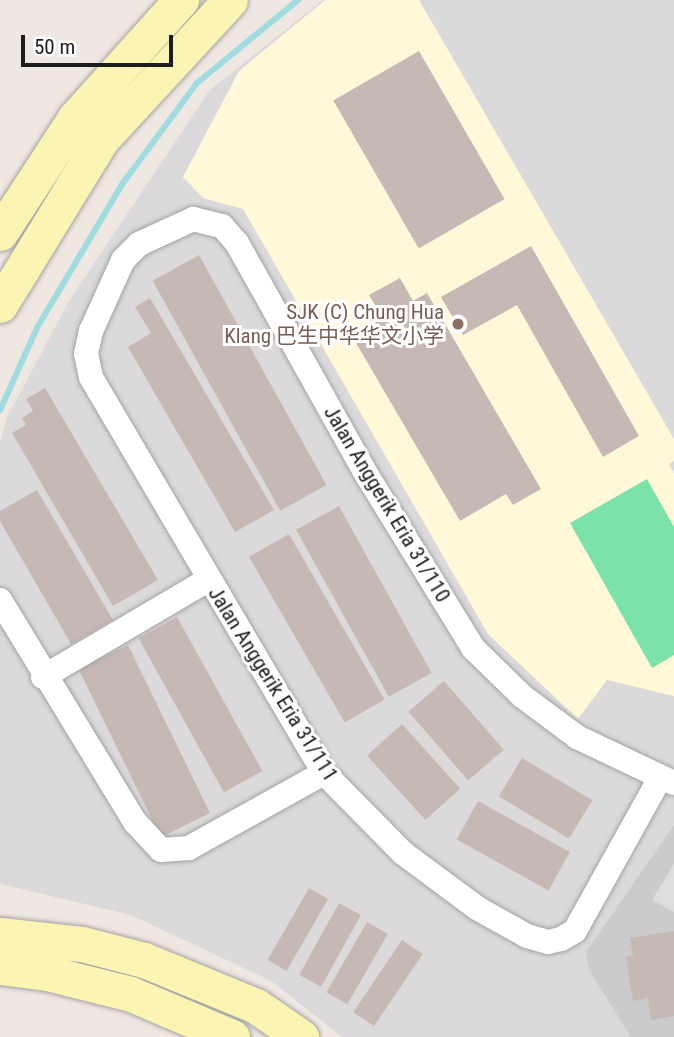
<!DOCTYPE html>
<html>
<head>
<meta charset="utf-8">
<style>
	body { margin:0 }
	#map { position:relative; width:674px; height:1037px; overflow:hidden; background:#efe8e2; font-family:"Roboto Condensed","Noto Sans SC",sans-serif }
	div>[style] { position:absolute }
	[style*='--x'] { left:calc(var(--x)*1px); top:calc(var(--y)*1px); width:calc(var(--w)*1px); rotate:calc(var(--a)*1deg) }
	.residential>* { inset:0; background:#dbd9da }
	.education>* { inset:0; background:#fff9da }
	.religious>* { inset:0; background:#cbcbcb }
	.pitch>* { inset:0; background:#7be2a9 }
	.parking>* { inset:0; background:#ddd }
	.stream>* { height:6px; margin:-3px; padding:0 3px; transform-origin:3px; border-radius:3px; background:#9fdbdf }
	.building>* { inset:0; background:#c6b9b5; transform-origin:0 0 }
	.roads { filter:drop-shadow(0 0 2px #a4a4a4) drop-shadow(0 0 2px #a4a4a4) }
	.street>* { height:24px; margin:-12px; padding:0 12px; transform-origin:12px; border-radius:12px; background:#fff }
	.secondary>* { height:35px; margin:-17.5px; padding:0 17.5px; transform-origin:17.5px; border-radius:17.5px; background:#fcf4b2 }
	.dots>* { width:19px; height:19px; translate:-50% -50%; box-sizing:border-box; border:4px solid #fff; border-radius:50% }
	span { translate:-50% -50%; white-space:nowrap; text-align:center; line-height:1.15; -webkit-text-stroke:6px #fff; paint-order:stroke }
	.education-label { font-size:21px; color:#785e54 }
	.right { translate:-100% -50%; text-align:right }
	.street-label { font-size:21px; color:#1d1d1d }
	.scale { position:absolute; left:21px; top:35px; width:152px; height:32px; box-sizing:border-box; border:4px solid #1d1d1d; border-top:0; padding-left:9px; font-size:21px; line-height:24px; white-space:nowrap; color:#1d1d1d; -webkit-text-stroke:5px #fff; paint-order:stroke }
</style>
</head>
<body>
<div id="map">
	<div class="residential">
		<div style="clip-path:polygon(323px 0,674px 0,674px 1037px,342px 1037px,271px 981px,131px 915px,0 884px,0 443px,7px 417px,69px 301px,210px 90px)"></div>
	</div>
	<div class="education">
		<div style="clip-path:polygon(325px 0,419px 0,674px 439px,674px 461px,669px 464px,674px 473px,674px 696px,607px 680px,578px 719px,488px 634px,243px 209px,203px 198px,183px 177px,239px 71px)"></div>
	</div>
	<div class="religious">
		<div style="clip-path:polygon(674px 825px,674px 1037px,631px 1037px,589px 970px,586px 952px)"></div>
	</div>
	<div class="pitch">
		<div style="clip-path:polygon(647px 479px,674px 527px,674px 655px,652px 668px,570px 523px)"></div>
	</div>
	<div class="parking">
		<div style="clip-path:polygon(674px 864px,674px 912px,652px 900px)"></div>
	</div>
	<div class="stream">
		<div style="--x:0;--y:410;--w:92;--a:-65.7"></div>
		<div style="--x:38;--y:326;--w:166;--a:-59.3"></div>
		<div style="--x:123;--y:183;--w:124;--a:-53.5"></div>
		<div style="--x:197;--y:83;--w:131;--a:-39.4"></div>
	</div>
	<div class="building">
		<div style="left:419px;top:51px;width:171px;height:99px;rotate:60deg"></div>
		<div style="clip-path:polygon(531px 246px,639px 436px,603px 457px,517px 305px,463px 335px,441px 297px)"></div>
		<div style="left:199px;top:255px;width:263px;height:53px;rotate:61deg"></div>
		<div style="clip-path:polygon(400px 278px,413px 301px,427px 293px,541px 489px,513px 505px,506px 494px,460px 521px,352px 336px,383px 318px,369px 295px)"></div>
		<div style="clip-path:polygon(150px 298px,274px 510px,235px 532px,128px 347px,151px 333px,135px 307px)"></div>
		<div style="clip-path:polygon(45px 388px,158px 580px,113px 606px,12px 433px,26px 425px,22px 418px,33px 411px,26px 399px)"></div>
		<div style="clip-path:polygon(37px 490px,113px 620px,71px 644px,0 521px,0 511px)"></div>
		<div style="left:339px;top:506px;width:191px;height:49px;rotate:61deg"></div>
		<div style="left:289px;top:534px;width:191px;height:46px;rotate:60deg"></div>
		<div style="left:177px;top:617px;width:176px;height:44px;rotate:61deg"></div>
		<div style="left:128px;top:645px;width:187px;height:55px;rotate:64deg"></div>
		<div style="left:444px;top:681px;width:91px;height:47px;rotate:49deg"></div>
		<div style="left:402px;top:724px;width:87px;height:47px;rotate:48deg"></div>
		<div style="left:522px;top:758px;width:82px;height:45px;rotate:31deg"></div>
		<div style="left:478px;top:801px;width:105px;height:44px;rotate:29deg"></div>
		<div style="left:309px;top:888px;width:22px;height:83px;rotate:30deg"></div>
		<div style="left:339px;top:903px;width:25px;height:82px;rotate:29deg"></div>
		<div style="left:367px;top:922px;width:24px;height:81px;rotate:30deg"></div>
		<div style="clip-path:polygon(674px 931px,674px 1016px,651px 1020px,648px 998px,633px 1001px,626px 957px,633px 956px,630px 938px)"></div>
		<div style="left:402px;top:940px;width:25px;height:87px;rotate:34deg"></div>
	</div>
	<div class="roads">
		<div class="street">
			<div style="--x:0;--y:600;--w:260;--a:58.7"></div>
			<div style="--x:135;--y:822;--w:38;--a:47"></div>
			<div style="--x:161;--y:850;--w:28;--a:-4"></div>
			<div style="--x:189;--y:848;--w:154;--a:-29.1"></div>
			<div style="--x:43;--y:677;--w:191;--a:-30.5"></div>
			<div style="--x:660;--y:778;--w:175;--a:119.1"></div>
			<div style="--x:575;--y:931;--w:16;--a:150"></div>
			<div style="--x:561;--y:939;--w:13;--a:167"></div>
			<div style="--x:548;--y:942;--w:22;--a:-164"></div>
			<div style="--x:527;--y:936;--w:57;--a:-150.8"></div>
			<div style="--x:477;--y:908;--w:92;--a:-143.4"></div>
			<div style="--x:403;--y:853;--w:112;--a:-134.6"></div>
			<div style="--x:324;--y:773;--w:459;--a:-120.5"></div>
			<div style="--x:91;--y:377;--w:24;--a:-102"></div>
			<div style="--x:86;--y:354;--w:24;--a:-78"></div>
			<div style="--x:91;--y:331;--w:78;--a:-65.7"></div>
			<div style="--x:123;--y:260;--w:23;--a:-45"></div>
			<div style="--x:139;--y:244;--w:60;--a:-24.8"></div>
			<div style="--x:193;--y:219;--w:30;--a:14"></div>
			<div style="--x:222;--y:226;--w:23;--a:49"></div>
			<div style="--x:237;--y:243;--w:268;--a:60.8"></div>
			<div style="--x:368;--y:477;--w:201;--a:58.4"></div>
			<div style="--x:473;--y:648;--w:69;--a:44.4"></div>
			<div style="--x:522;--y:696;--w:69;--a:36.7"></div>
			<div style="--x:577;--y:737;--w:107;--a:25.4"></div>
		</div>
		<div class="secondary">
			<div style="--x:0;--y:233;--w:137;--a:-56.9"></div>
			<div style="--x:75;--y:118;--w:159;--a:-48.1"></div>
			<div style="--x:0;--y:305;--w:193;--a:-58.5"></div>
			<div style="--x:101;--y:140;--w:190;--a:-47.3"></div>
			<div style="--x:0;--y:935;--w:82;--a:6.3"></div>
			<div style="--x:82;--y:944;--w:64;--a:14.5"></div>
			<div style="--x:144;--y:960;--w:121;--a:22.3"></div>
			<div style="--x:256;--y:1006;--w:55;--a:34.6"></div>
			<div style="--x:0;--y:967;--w:47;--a:7.3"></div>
			<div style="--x:47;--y:973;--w:87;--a:14"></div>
			<div style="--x:131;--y:994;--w:110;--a:23.1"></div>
		</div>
	</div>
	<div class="dots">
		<div style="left:458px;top:324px;background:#8d6e63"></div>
	</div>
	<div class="education-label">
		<span class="right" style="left:444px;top:324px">SJK (C) Chung Hua<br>Klang 巴生中华华文小学</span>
	</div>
	<div class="street-label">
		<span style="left:387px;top:504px;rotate:59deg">Jalan Anggerik Eria 31/110</span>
		<span style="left:273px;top:684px;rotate:58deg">Jalan Anggerik Eria 31/111</span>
	</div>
	<div class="scale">50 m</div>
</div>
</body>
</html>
